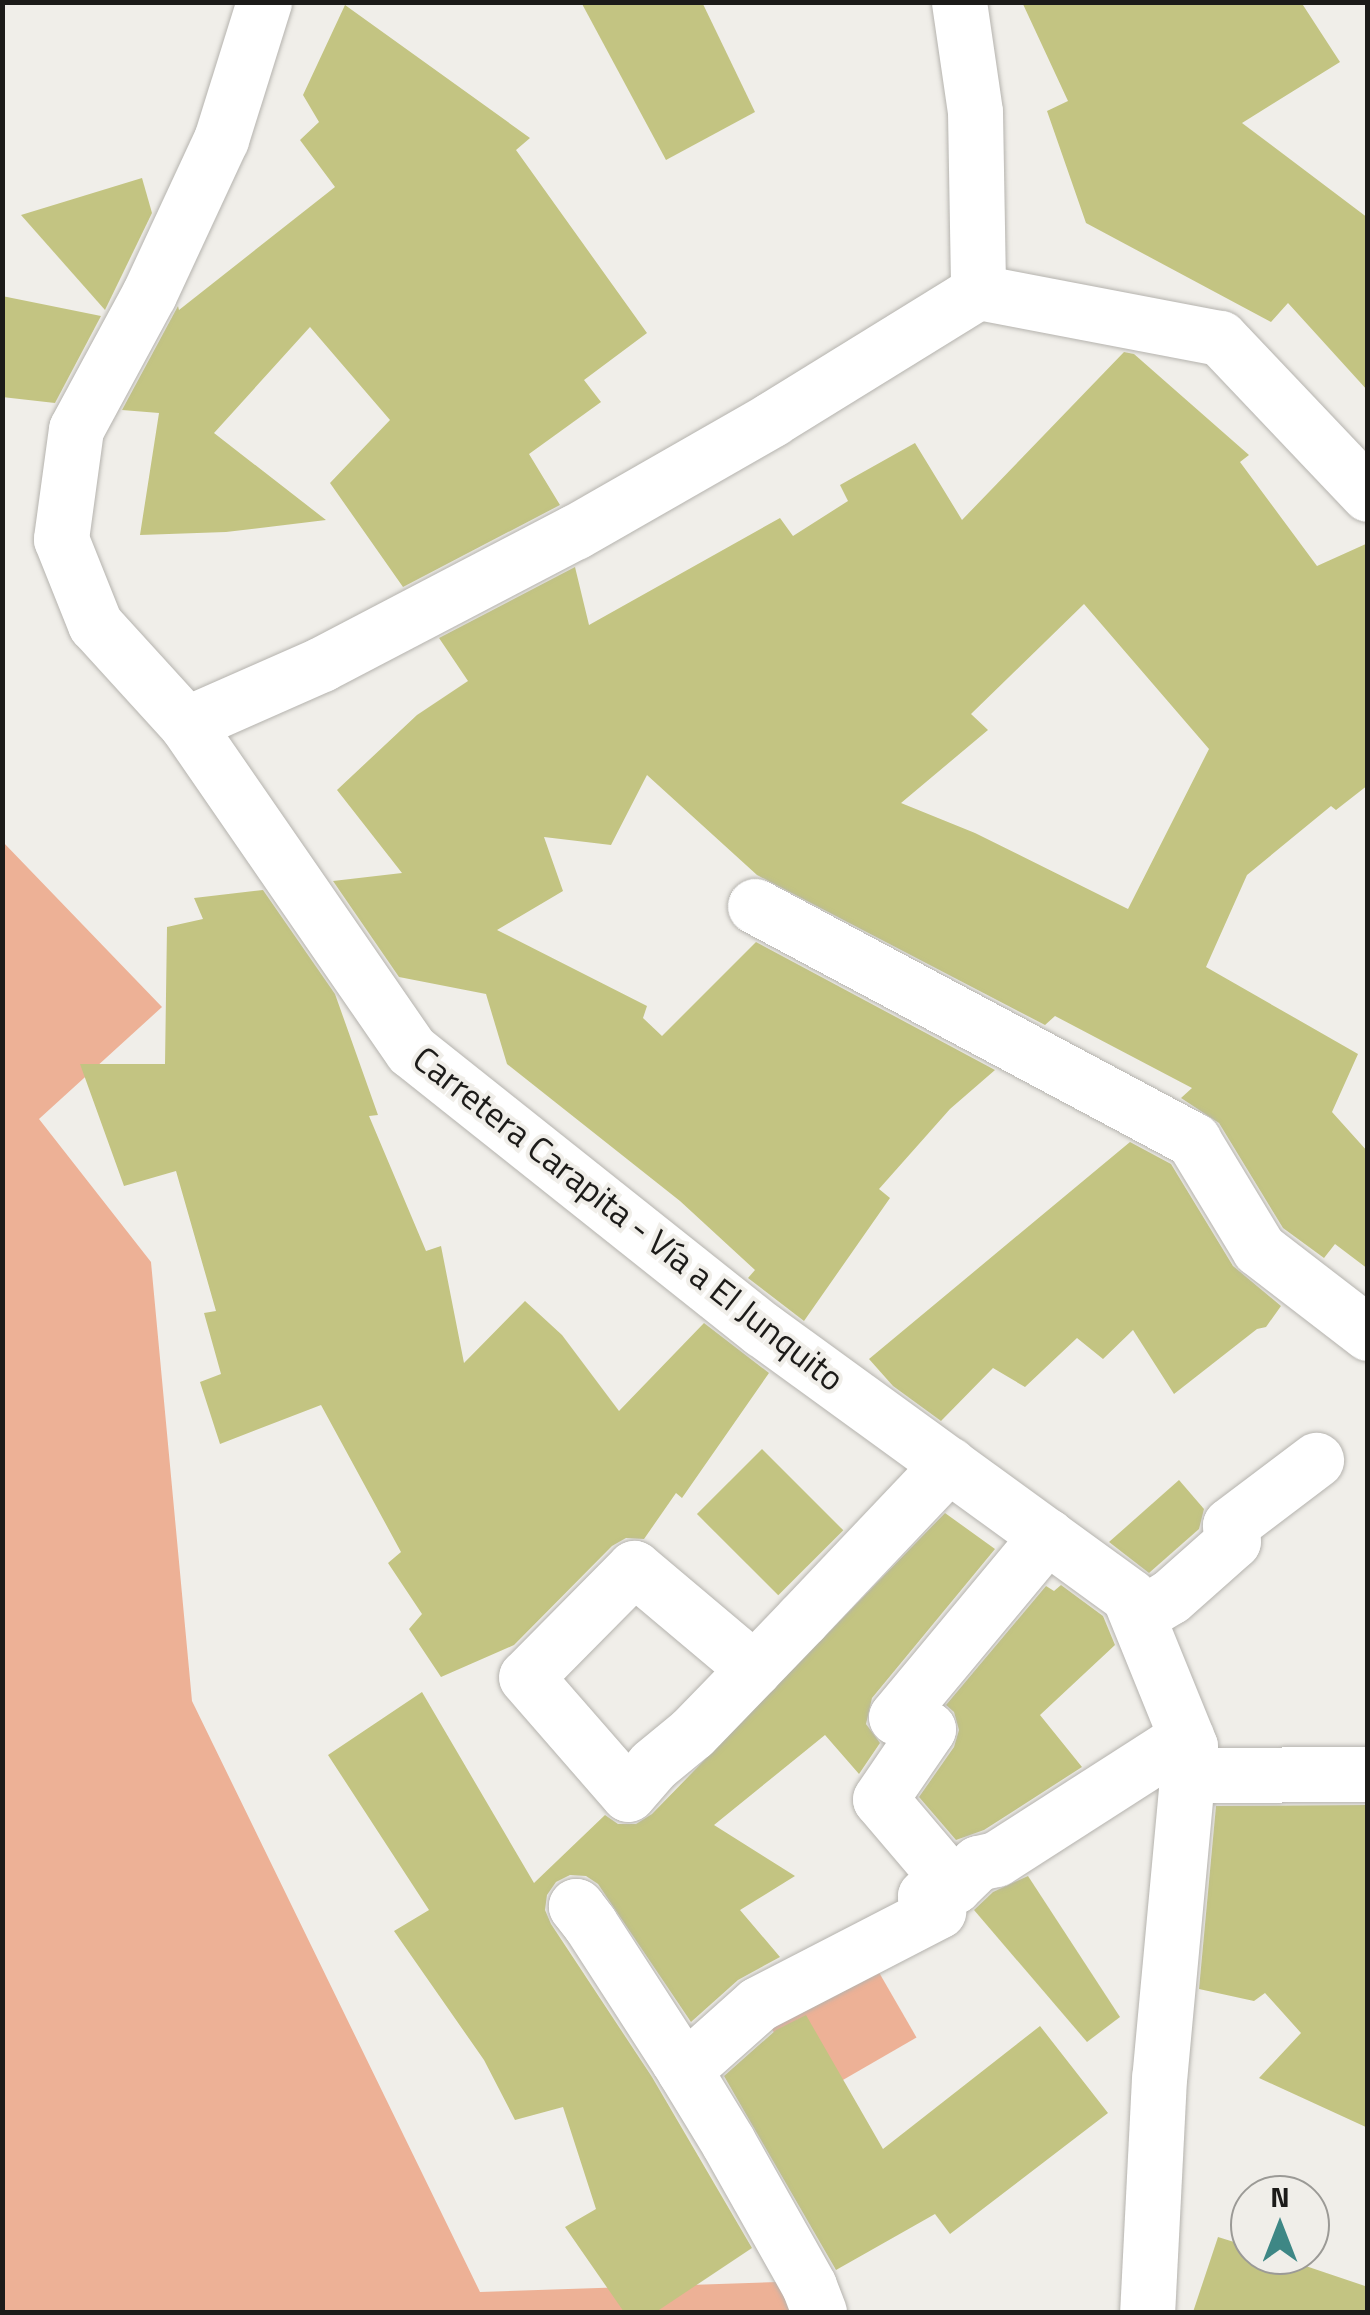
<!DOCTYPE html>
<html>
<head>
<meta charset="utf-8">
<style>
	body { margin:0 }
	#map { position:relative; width:1370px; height:2315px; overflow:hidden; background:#f0eee9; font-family:"Titillium Web",sans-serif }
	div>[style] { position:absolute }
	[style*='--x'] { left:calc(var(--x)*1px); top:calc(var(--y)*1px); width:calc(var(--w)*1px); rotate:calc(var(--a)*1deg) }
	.green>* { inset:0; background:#edb196; transform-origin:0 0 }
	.building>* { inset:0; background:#c3c482; transform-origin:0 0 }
	.roads { filter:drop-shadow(0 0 2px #b5b3ae) drop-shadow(0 0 2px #b5b3ae) }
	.street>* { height:55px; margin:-27.5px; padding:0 27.5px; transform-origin:27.5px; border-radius:27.5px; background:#fff }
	span { translate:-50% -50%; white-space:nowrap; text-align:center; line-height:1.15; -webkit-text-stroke:8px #f0eee9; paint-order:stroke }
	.street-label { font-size:35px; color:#1c1b19 }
	.frame { position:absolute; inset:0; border:5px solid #1c1b19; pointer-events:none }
	.north { position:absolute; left:1230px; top:2175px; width:100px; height:100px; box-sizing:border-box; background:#f0eee9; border:2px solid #9b9a96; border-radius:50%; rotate:0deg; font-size:28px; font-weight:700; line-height:40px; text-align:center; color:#1c1b19 }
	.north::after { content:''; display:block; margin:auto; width:35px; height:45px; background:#3e8785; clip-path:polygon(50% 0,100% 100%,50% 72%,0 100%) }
</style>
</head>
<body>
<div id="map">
	<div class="green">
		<div style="clip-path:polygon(2px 841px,162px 1007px,39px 1119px,151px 1262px,192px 1701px,480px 2292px,778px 2282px,800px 2312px,3px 2312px)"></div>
		<div style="left:862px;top:1943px;width:109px;height:121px;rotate:60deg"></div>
	</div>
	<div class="building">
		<div style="clip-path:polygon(581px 2px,702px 2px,755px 112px,666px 160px)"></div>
		<div style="clip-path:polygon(1022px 2px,1301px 2px,1340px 62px,1242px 123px,1368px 218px,1368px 391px,1288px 303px,1271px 322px,1086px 223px,1047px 111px,1068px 101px)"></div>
		<div style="clip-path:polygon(345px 5px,530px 138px,516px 150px,647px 333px,584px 380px,601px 402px,529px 454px,560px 505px,403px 587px,330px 483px,390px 420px,310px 327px,214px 433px,326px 520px,226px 532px,140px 535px,159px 413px,122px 410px,178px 306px,179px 310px,335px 187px,300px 140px,319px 122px,303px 95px)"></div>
		<div style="clip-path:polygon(142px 178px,152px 213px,105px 310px,21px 215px)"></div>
		<div style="clip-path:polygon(2px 296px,101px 316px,55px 403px,2px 397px)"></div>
		<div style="clip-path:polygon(evenodd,1124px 352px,1134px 354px,1249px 455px,1240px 462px,1317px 566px,1368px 543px,1368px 785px,1336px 810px,1331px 806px,1247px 875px,1206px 967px,1358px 1054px,1332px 1112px,1368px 1152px,1368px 1269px,1335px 1244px,1324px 1258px,1283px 1228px,1219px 1123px,1181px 1098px,1192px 1088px,1055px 1016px,1045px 1025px,757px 875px,647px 775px,611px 845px,544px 837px,563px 891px,497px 930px,647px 1006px,643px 1018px,662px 1036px,756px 942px,995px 1070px,950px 1109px,879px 1189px,890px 1198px,804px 1321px,748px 1278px,755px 1270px,680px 1201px,507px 1064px,486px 994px,399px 977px,333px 881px,402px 873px,337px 790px,417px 715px,468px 681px,439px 638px,575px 567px,589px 625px,780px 518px,793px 536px,848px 501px,840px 485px,915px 443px,962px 520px,1124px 352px,1084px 604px,1209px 749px,1128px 909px,975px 833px,901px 803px,988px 730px,971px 714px,1084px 604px)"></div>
		<div style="clip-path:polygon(263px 890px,335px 994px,378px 1115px,369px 1116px,426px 1251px,441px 1246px,464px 1363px,525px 1301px,562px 1335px,619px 1411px,704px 1323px,769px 1373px,682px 1498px,676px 1493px,644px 1539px,626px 1538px,612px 1546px,514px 1645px,441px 1677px,409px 1629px,422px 1614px,388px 1563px,401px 1552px,321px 1405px,220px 1444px,200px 1382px,221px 1374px,204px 1313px,216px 1311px,176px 1171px,124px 1186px,80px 1064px,165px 1064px,167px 927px,203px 919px,194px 898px)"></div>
		<div style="clip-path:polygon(1130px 1142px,1171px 1164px,1233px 1266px,1281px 1306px,1266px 1327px,1257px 1329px,1174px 1394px,1133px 1330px,1103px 1359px,1077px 1338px,1025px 1387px,993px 1368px,941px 1421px,893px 1386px,869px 1359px)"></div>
		<div style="left:762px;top:1449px;width:115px;height:92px;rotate:45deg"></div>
		<div style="clip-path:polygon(1179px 1480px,1204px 1509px,1199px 1529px,1149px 1573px,1109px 1542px)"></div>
		<div style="clip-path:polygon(945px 1513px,995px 1549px,872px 1698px,866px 1724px,880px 1743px,859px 1774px,825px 1735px,714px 1825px,795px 1876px,740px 1910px,780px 1957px,738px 1980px,691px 2022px,598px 1884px,586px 1876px,570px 1875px,556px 1882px,547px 1895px,545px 1910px,551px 1924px,652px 2077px,752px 2248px,656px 2312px,624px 2312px,565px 2227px,596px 2209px,563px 2107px,515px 2120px,484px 2060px,394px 1931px,429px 1910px,328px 1755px,422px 1692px,534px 1883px,605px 1815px,618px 1824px,636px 1824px,652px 1814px)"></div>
		<div style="clip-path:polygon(1061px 1585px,1103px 1616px,1115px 1645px,1040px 1715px,1082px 1767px,984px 1830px,956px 1840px,919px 1797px,954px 1747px,959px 1730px,954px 1712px,946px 1705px,1046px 1586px,1054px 1591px)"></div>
		<div style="clip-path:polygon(1368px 1805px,1368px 2128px,1259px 2078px,1301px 2033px,1265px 1993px,1254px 2001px,1199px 1989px,1216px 1806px)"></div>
		<div style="clip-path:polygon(1028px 1876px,1120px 2017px,1087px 2042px,974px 1910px,993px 1892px)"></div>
		<div style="clip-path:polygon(806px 2015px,883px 2149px,1040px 2026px,1108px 2113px,950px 2234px,935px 2214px,836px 2270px,724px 2076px,776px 2030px)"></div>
		<div style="clip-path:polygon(1218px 2237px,1250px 2247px,1250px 2255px,1273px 2255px,1368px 2287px,1368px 2312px,1193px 2312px)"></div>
	</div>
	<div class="roads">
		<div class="street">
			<div style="--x:264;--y:2;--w:144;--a:107.4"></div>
			<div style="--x:221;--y:139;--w:171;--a:114.9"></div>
			<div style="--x:149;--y:294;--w:153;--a:118.4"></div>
			<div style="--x:76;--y:429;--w:111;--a:97.8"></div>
			<div style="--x:61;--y:539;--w:92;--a:68.2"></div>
			<div style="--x:95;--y:624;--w:135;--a:47.7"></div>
			<div style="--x:186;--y:724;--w:397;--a:55.4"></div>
			<div style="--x:412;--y:1051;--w:448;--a:38.5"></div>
			<div style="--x:763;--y:1330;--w:452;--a:36"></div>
			<div style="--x:1129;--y:1596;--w:162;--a:67.9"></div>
			<div style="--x:1190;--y:1746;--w:333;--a:95.3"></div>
			<div style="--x:1159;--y:2078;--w:234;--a:92.9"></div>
			<div style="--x:959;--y:2;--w:111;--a:81.7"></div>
			<div style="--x:975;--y:112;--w:180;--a:89"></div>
			<div style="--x:186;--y:724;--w:149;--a:-23.8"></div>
			<div style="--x:322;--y:664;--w:285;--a:-27.6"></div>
			<div style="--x:575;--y:532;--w:227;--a:-29.8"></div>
			<div style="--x:772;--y:419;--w:242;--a:-31.7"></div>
			<div style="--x:978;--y:292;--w:246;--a:10.8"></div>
			<div style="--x:1220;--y:338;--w:215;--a:46.5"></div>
			<div style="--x:755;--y:906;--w:497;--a:28.1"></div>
			<div style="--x:1193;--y:1140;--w:127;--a:58.8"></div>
			<div style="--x:1259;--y:1249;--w:138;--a:37.6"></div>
			<div style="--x:1138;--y:1616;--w:37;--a:-31"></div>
			<div style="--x:1170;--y:1597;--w:84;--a:-41.6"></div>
			<div style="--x:1233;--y:1541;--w:16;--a:-101"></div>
			<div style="--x:1230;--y:1525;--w:108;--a:-37.1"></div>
			<div style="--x:754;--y:1669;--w:157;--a:-139.9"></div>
			<div style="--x:634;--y:1568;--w:153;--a:134.7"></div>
			<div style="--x:526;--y:1677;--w:155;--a:48.9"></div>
			<div style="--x:628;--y:1794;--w:38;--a:-49"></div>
			<div style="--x:653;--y:1765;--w:50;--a:-39.4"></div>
			<div style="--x:692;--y:1733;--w:89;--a:-45.9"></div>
			<div style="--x:754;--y:1669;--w:71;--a:-46.1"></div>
			<div style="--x:803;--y:1618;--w:212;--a:-46.5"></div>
			<div style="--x:1187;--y:1775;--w:181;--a:-0.3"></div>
			<div style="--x:954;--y:1886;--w:114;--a:-130.4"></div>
			<div style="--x:880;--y:1799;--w:85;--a:-55.6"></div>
			<div style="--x:928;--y:1729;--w:34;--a:-159"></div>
			<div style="--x:896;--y:1717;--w:236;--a:-50.2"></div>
			<div style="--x:590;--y:1924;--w:20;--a:-127"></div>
			<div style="--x:578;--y:1908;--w:3;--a:-135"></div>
			<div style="--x:576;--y:1906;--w:23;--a:52"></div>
			<div style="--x:590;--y:1924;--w:162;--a:57.1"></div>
			<div style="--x:678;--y:2060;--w:96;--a:58.6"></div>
			<div style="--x:728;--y:2142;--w:165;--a:60.6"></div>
			<div style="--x:809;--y:2286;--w:28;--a:69"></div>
			<div style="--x:684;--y:2070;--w:99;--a:-41.7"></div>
			<div style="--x:758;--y:2004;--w:203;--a:-27.3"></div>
			<div style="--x:938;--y:1911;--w:20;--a:-131"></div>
			<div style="--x:925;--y:1896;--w:31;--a:-19"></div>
			<div style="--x:954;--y:1886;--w:33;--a:-44"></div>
			<div style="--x:978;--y:1863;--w:18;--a:-13"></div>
			<div style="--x:996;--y:1859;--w:226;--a:-32.7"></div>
		</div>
	</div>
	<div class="street-label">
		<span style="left:629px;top:1218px;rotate:38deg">Carretera Carapita - Vía a El Junquito</span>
	</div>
	<div class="frame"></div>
	<div class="north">N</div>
</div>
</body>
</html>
